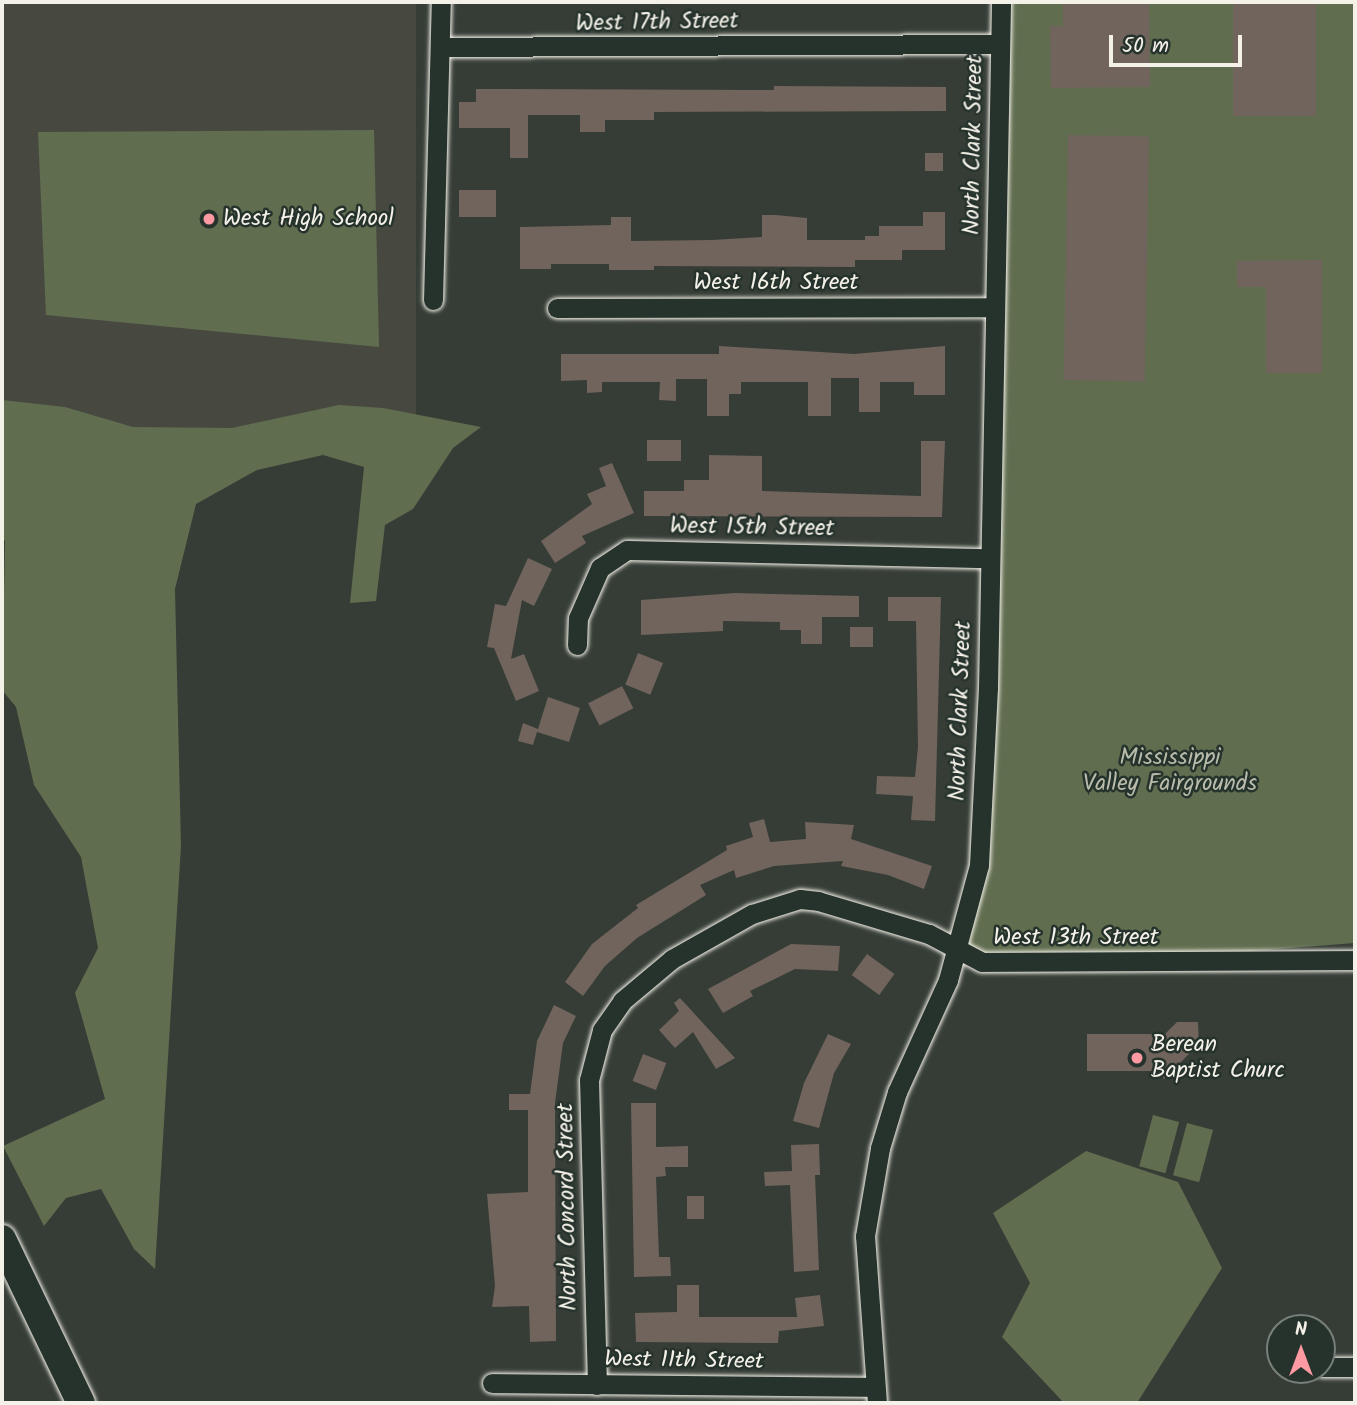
<!DOCTYPE html>
<style>
body{margin:0}
#map{position:relative;width:1357px;height:1405px;overflow:hidden;background:#353d36;font-family:Kalam,sans-serif}
div>[style]{position:absolute}
.built>*{inset:0;background:#474941;transform-origin:0 0}
.green>*{inset:0;background:#606d4f;transform-origin:0 0}
.building>*{inset:0;background:#70645c;transform-origin:0 0}
.roads{filter:drop-shadow(0 0 2px #f4f1e8) drop-shadow(0 0 2px #f4f1e8)}
.street>*{height:19px;margin:-9.5px;padding:0 9.5px;transform-origin:9.5px;border-radius:9.5px;background:#26332d}
.secondary>*{height:28px;margin:-14px;padding:0 14px;transform-origin:14px;border-radius:14px;background:#26332d}
.dots>*{width:19px;height:19px;translate:-50% -50%;box-sizing:border-box;border:4px solid #26332d;border-radius:50%}
span{translate:-50% -50%;white-space:nowrap;text-align:center;line-height:1.15;-webkit-text-stroke:5px #26332d;paint-order:stroke}
.street-label{font-size:23px;color:#f4f1e8}
.poi-label{font-size:23px;color:#f4f1e8}
.left{translate:0 -50%;text-align:left}
.park-label{font-size:23px;color:#b9bcab}
.frame{position:absolute;inset:0;border:4px solid #f4f1e8;pointer-events:none}
.north{position:absolute;left:1266px;top:1314px;width:70px;height:70px;box-sizing:border-box;background:#26332d;border:2px solid #787f78;border-radius:50%;rotate:0deg;font-size:19px;font-weight:700;line-height:28px;text-align:center;color:#f4f1e8}
.north::after{content:'';display:block;margin:auto;width:24px;height:32px;background:#ff9aa2;clip-path:polygon(50% 0,100% 100%,50% 72%,0 100%)}
.scale{position:absolute;left:1109px;top:35px;width:133px;height:32px;box-sizing:border-box;border:4px solid #f4f1e8;border-top:0;padding-left:9px;font-size:21px;line-height:24px;white-space:nowrap;color:#f4f1e8;-webkit-text-stroke:5px #26332d;paint-order:stroke}
</style>
<div id="map">
<div class="built">
<div style="left:2px;top:2px;width:414px;height:438px"></div>
</div>
<div class="green">
<div style="clip-path:polygon(1001px 2px,1355px 2px,1355px 943px,1070px 965px,958px 949px,979px 865px)"></div>
<div style="clip-path:polygon(374px 130px,379px 347px,46px 315px,38px 132px)"></div>
<div style="clip-path:polygon(2px 400px,65px 407px,133px 427px,232px 428px,339px 405px,383px 408px,481px 427px,453px 448px,413px 509px,385px 525px,376px 601px,350px 603px,364px 467px,323px 455px,257px 470px,196px 504px,175px 589px,181px 846px,155px 1269px,134px 1249px,101px 1189px,66px 1198px,44px 1226px,3px 1146px,105px 1099px,75px 993px,98px 948px,81px 857px,34px 785px,16px 707px,2px 690px,5px 541px,2px 539px)"></div>
<div style="left:1153px;top:1115px;width:27px;height:53px;rotate:15deg"></div>
<div style="left:1187px;top:1123px;width:27px;height:54px;rotate:15deg"></div>
<div style="clip-path:polygon(1086px 1151px,1178px 1182px,1222px 1268px,1137px 1403px,1064px 1403px,1002px 1337px,1030px 1283px,993px 1213px)"></div>
</div>
<div class="building">
<div style="clip-path:polygon(1063px 2px,1149px 2px,1150px 87px,1051px 88px,1050px 26px,1063px 26px)"></div>
<div style="left:1233px;top:2px;width:83px;height:114px"></div>
<div style="clip-path:polygon(774px 86px,946px 87px,946px 111px,654px 112px,654px 120px,605px 120px,605px 132px,580px 132px,580px 115px,528px 115px,528px 158px,510px 158px,510px 128px,459px 128px,459px 102px,476px 102px,476px 89px,774px 90px)"></div>
<div style="left:1068px;top:135px;width:81px;height:245px;rotate:1deg"></div>
<div style="left:925px;top:153px;width:18px;height:18px"></div>
<div style="left:459px;top:190px;width:37px;height:27px"></div>
<div style="clip-path:polygon(923px 212px,945px 212px,945px 250px,902px 250px,902px 260px,855px 260px,855px 267px,654px 266px,654px 270px,609px 270px,609px 264px,551px 264px,551px 269px,520px 269px,520px 227px,611px 225px,611px 217px,631px 217px,631px 241px,712px 240px,762px 237px,762px 215px,776px 215px,807px 218px,807px 240px,865px 240px,865px 236px,879px 236px,879px 226px,923px 226px)"></div>
<div style="clip-path:polygon(1322px 260px,1322px 373px,1266px 373px,1266px 287px,1237px 287px,1237px 261px)"></div>
<div style="clip-path:polygon(719px 346px,854px 354px,945px 346px,945px 395px,914px 395px,914px 382px,880px 382px,880px 412px,859px 412px,859px 378px,831px 378px,831px 416px,808px 416px,808px 382px,741px 382px,741px 394px,729px 394px,729px 416px,707px 416px,707px 379px,676px 379px,676px 401px,659px 400px,660px 382px,602px 382px,602px 392px,587px 393px,587px 380px,561px 381px,561px 354px,719px 354px)"></div>
<div style="left:647px;top:440px;width:34px;height:21px"></div>
<div style="clip-path:polygon(921px 441px,945px 441px,942px 517px,644px 516px,644px 491px,684px 491px,684px 480px,709px 480px,709px 455px,762px 456px,762px 491px,921px 496px)"></div>
<div style="clip-path:polygon(612px 463px,634px 513px,582px 536px,586px 543px,555px 563px,541px 541px,592px 504px,587px 494px,606px 486px,599px 468px)"></div>
<div style="clip-path:polygon(528px 558px,552px 569px,534px 606px,522px 600px,511px 659px,524px 654px,539px 691px,516px 701px,494px 648px,487px 647px,495px 604px,506px 606px)"></div>
<div style="clip-path:polygon(735px 593px,859px 596px,859px 617px,822px 617px,822px 644px,801px 644px,801px 630px,780px 630px,780px 622px,723px 621px,723px 631px,641px 635px,641px 600px)"></div>
<div style="clip-path:polygon(888px 597px,941px 597px,935px 821px,911px 820px,913px 796px,876px 794px,877px 776px,915px 777px,918px 747px,916px 621px,888px 621px)"></div>
<div style="left:850px;top:627px;width:23px;height:20px"></div>
<div style="left:638px;top:653px;width:27px;height:34px;rotate:22deg"></div>
<div style="left:622px;top:686px;width:25px;height:38px;rotate:63deg"></div>
<div style="clip-path:polygon(548px 697px,580px 708px,569px 742px,537px 732px,533px 745px,518px 741px,523px 723px,538px 729px)"></div>
<div style="clip-path:polygon(764px 819px,770px 842px,806px 839px,805px 822px,854px 825px,851px 839px,932px 866px,924px 889px,888px 875px,841px 866px,843px 861px,774px 866px,736px 878px,734px 870px,700px 885px,706px 895px,637px 938px,605px 966px,583px 996px,565px 982px,592px 944px,638px 908px,636px 905px,727px 850px,726px 846px,753px 837px,749px 823px)"></div>
<div style="clip-path:polygon(791px 944px,840px 946px,838px 971px,795px 969px,750px 991px,753px 996px,723px 1013px,708px 989px)"></div>
<div style="left:867px;top:954px;width:34px;height:26px;rotate:36deg"></div>
<div style="clip-path:polygon(680px 998px,735px 1058px,716px 1069px,693px 1032px,675px 1048px,659px 1030px,679px 1011px,674px 1003px)"></div>
<div style="clip-path:polygon(554px 1005px,576px 1016px,563px 1043px,555px 1103px,556px 1341px,530px 1342px,529px 1306px,492px 1307px,495px 1286px,487px 1194px,528px 1192px,528px 1110px,509px 1110px,509px 1094px,530px 1094px,537px 1041px)"></div>
<div style="clip-path:polygon(1177px 1022px,1198px 1022px,1199px 1044px,1164px 1079px,1156px 1071px,1087px 1071px,1087px 1034px,1154px 1034px,1160px 1039px)"></div>
<div style="clip-path:polygon(828px 1034px,851px 1044px,834px 1073px,819px 1128px,793px 1121px,804px 1083px)"></div>
<div style="left:643px;top:1054px;width:25px;height:29px;rotate:21deg"></div>
<div style="clip-path:polygon(631px 1103px,656px 1103px,656px 1147px,688px 1146px,688px 1167px,665px 1167px,666px 1176px,656px 1177px,659px 1257px,670px 1257px,671px 1276px,634px 1277px)"></div>
<div style="clip-path:polygon(819px 1144px,820px 1175px,815px 1175px,819px 1270px,794px 1272px,790px 1185px,765px 1186px,764px 1172px,792px 1171px,791px 1145px)"></div>
<div style="left:687px;top:1196px;width:17px;height:23px"></div>
<div style="clip-path:polygon(677px 1285px,699px 1285px,699px 1317px,797px 1317px,795px 1298px,820px 1295px,824px 1326px,779px 1331px,778px 1343px,636px 1342px,635px 1313px,677px 1312px)"></div>
</div>
<div class="roads">
<div class="street">
<div style="left:441px;top:47px;width:559px;rotate:-0.31deg"></div>
<div style="left:433px;top:300px;width:298px;rotate:-88.5deg"></div>
<div style="left:557px;top:308px;width:438px;rotate:-0.1deg"></div>
<div style="left:577px;top:645px;width:27px;rotate:-88deg"></div>
<div style="left:578px;top:618px;width:55px;rotate:-66.3deg"></div>
<div style="left:600px;top:568px;width:32px;rotate:-34deg"></div>
<div style="left:627px;top:550px;width:362px;rotate:1.3deg"></div>
<div style="left:1322px;top:1367px;width:33px"></div>
<div style="left:492px;top:1383px;width:383px;rotate:0.6deg"></div>
<div style="left:597px;top:1385px;width:305px;rotate:-91.5deg"></div>
<div style="left:589px;top:1080px;width:52px;rotate:-75.4deg"></div>
<div style="left:602px;top:1030px;width:35px;rotate:-55deg"></div>
<div style="left:622px;top:1001px;width:65px;rotate:-40deg"></div>
<div style="left:672px;top:959px;width:92px;rotate:-29.4deg"></div>
<div style="left:752px;top:914px;width:50px;rotate:-17.4deg"></div>
<div style="left:800px;top:899px;width:18px;rotate:6deg"></div>
<div style="left:818px;top:901px;width:116px;rotate:16.6deg"></div>
<div style="left:929px;top:934px;width:60px;rotate:27.8deg"></div>
<div style="left:982px;top:962px;width:373px;rotate:-0.3deg"></div>
<div style="left:877px;top:1403px;width:167px;rotate:-94.1deg"></div>
<div style="left:865px;top:1236px;width:89px;rotate:-80.3deg"></div>
<div style="left:880px;top:1148px;width:59px;rotate:-73.1deg"></div>
<div style="left:897px;top:1092px;width:123px;rotate:-65.5deg"></div>
<div style="left:948px;top:980px;width:119px;rotate:-74.9deg"></div>
<div style="left:979px;top:865px;width:177px;rotate:-87.1deg"></div>
<div style="left:988px;top:688px;width:686px;rotate:-88.91deg"></div>
</div>
<div class="secondary">
<div style="left:2px;top:1239px;width:182px;rotate:64.3deg"></div>
</div>
</div>
<div class="dots">
<div style="left:209px;top:219px;background:#ff9aa2"></div>
<div style="left:1137px;top:1058px;background:#ff9aa2"></div>
</div>
<div class="street-label">
<span style="left:657px;top:23px;rotate:-1deg">West 17th Street</span>
<span style="left:974px;top:145px;rotate:-89deg">North Clark Street</span>
<span style="left:776px;top:283px">West 16th Street</span>
<span style="left:752px;top:528px;rotate:1deg">West 15th Street</span>
<span style="left:961px;top:711px;rotate:-88deg">North Clark Street</span>
<span style="left:1076px;top:938px">West 13th Street</span>
<span style="left:568px;top:1207px;rotate:-91deg">North Concord Street</span>
<span style="left:684px;top:1361px;rotate:1deg">West 11th Street</span>
</div>
<div class="poi-label">
<span class="left" style="left:223px;top:219px">West High School</span>
<span class="left" style="left:1151px;top:1058px">Berean<br>Baptist Churc</span>
</div>
<div class="park-label">
<span style="left:1170px;top:771px">Mississippi<br>Valley Fairgrounds</span>
</div>
<div class="frame"></div>
<div class="north">N</div>
<div class="scale">50 m</div>
</div>
